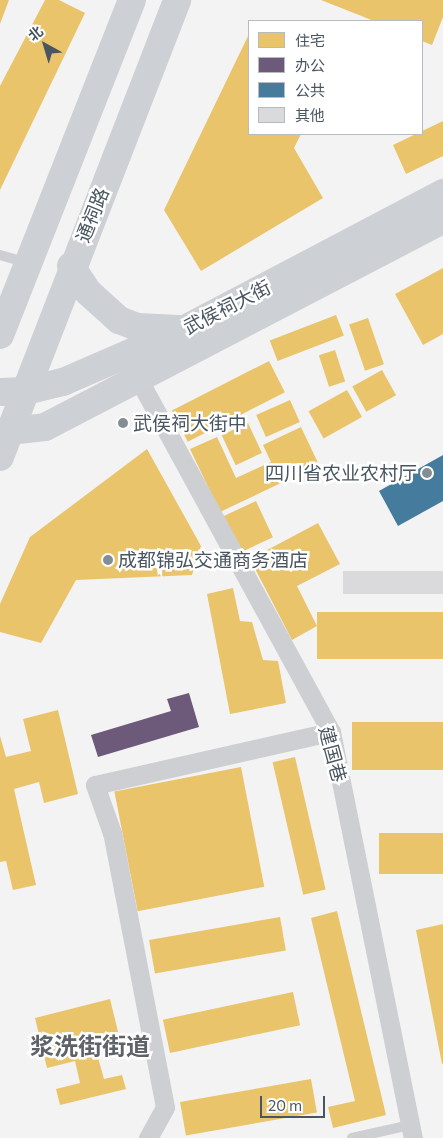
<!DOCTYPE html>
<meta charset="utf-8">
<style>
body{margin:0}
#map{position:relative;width:443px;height:1138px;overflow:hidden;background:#f4f3f3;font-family:Commissioner,"Noto Sans SC",sans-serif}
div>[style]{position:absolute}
.homes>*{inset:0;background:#e9c46a;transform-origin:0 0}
.offices>*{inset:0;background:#6d597a}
.public>*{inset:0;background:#457b9d}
.building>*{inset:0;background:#dadadc;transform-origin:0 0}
.lane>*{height:10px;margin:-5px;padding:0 5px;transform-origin:5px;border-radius:5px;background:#cdcfd2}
.street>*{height:19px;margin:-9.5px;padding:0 9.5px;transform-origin:9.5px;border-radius:9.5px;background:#cdcfd2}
.secondary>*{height:28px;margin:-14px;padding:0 14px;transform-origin:14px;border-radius:14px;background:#cdd0d4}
.dots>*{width:14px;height:14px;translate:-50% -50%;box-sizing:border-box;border:2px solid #fff;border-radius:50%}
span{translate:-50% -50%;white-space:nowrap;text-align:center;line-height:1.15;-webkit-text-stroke:5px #fff;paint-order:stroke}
.street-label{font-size:19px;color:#495661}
.poi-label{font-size:19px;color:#495661}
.left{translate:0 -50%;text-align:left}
.right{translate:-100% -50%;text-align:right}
.district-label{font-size:24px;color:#5e6368;font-weight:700}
.legend{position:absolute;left:248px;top:20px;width:175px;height:115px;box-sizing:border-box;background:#fff;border:1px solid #b6bbc0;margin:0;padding:6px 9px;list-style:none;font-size:15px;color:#495661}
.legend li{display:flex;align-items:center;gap:10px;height:25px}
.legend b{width:25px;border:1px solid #b6bbc0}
.north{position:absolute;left:20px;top:20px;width:50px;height:50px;-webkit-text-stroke:4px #fff;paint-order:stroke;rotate:321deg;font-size:14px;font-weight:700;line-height:20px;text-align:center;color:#495661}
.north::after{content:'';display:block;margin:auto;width:18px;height:22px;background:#495661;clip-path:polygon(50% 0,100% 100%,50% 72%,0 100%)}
.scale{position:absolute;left:260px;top:1096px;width:65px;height:22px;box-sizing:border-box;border:2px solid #495661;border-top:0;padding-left:6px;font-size:15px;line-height:18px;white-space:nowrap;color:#495661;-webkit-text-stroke:4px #fff;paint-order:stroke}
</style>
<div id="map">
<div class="homes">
<div style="clip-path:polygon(0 0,9px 0,0 24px)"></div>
<div style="clip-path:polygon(45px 0,59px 0,85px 13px,0 190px,0 86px)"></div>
<div style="clip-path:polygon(321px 0,443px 0,443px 17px,432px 45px,422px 41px,422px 21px,374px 21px)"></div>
<div style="clip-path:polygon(249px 34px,249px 134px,301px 134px,294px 148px,323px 198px,201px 271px,164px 210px)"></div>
<div style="clip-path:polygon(443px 121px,443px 156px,406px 174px,393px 145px)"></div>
<div style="clip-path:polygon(443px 268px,443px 334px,423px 345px,395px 294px)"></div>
<div style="left:336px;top:315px;width:22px;height:71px;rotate:69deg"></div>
<div style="left:368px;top:318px;width:49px;height:20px;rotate:71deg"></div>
<div style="left:335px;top:350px;width:33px;height:17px;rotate:72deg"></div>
<div style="left:269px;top:361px;width:35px;height:109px;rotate:63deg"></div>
<div style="left:382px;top:370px;width:29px;height:34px;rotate:61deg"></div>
<div style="left:347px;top:390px;width:31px;height:44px;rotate:61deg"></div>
<div style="left:290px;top:400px;width:24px;height:37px;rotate:66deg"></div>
<div style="left:248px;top:423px;width:33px;height:29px;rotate:65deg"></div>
<div style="clip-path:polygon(301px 427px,319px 465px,220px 512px,190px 449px,217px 437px,236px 478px,271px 462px,263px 445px)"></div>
<div style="clip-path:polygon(147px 449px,201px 546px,192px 575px,76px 580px,41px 643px,0 632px,0 604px,30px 537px)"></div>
<div style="left:256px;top:501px;width:40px;height:36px;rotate:65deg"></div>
<div style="clip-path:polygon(318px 523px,340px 564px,297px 586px,317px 626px,292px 640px,250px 559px)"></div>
<div style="clip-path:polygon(233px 588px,240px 621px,252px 622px,263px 660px,278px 661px,286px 703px,230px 714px,207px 594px)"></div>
<div style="left:443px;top:612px;width:47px;height:126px;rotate:90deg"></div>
<div style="clip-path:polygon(58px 710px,78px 794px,44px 803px,39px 782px,14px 789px,36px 885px,13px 890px,6px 861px,0 862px,0 736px,6px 757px,31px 751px,23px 719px)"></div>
<div style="left:443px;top:722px;width:48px;height:91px;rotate:90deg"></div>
<div style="left:295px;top:757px;width:136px;height:23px;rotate:77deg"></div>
<div style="left:241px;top:767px;width:122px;height:129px;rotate:79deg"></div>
<div style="left:443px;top:833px;width:41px;height:64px;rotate:90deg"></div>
<div style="clip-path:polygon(337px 911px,386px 1115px,333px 1128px,328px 1107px,355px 1101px,311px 918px)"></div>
<div style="left:280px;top:917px;width:34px;height:133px;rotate:80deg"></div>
<div style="clip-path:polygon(443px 924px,443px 1064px,442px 1064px,416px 930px)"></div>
<div style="left:293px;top:992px;width:34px;height:133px;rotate:78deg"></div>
<div style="clip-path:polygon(110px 999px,122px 1048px,97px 1054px,104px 1079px,122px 1075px,126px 1089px,60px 1105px,56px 1089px,80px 1083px,75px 1061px,47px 1068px,35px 1018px)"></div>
<div style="left:311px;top:1079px;width:34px;height:133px;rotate:80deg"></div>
</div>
<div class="offices">
<div style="clip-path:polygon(189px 693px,199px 727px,98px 757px,91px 735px,171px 711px,167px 699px)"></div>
</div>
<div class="public">
<div style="clip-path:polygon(443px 455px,443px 501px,398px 526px,379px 491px)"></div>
</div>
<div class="building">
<div style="left:443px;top:571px;width:23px;height:100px;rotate:90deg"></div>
</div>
<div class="lane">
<div style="left:0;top:255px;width:29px;rotate:16deg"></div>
<div style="left:352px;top:1138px;width:59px;rotate:-12.6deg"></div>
</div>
<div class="street">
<div style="left:139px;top:380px;width:401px;rotate:61.4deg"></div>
<div style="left:331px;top:732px;width:414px;rotate:78.6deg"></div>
<div style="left:148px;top:1138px;width:35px;rotate:-61deg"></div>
<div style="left:165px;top:1107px;width:279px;rotate:-100.9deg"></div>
<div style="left:112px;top:833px;width:51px;rotate:-109.5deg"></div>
<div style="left:95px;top:785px;width:242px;rotate:-12.7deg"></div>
</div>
<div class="secondary">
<div style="left:71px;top:266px;width:31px;rotate:57deg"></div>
<div style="left:88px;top:292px;width:42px;rotate:42.1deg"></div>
<div style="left:119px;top:320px;width:19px;rotate:21deg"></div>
<div style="left:137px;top:327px;width:41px;rotate:2.8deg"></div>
<div style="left:0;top:335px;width:360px;rotate:-68.5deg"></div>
<div style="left:0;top:392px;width:26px;rotate:-2deg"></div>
<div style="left:26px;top:391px;width:38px;rotate:-14deg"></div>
<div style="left:63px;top:382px;width:133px;rotate:-23.5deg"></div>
<div style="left:185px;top:329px;width:292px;rotate:-27.8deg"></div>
<div style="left:0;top:432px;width:45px;rotate:-6.3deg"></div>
<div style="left:45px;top:427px;width:449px;rotate:-27.5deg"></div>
<div style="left:0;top:457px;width:490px;rotate:-68.8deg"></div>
</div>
<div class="dots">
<div style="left:123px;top:423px;background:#858d94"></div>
<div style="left:427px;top:473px;background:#858d94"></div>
<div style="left:108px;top:560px;background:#858d94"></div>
</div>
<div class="street-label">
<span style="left:92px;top:215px;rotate:-68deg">通祠路</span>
<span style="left:227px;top:307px;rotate:-27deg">武侯祠大街</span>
<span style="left:333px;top:754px;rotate:75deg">建国巷</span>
</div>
<div class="poi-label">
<span class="left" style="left:133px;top:423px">武侯祠大街中</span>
<span class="right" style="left:417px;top:473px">四川省农业农村厅</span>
<span class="left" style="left:118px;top:560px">成都锦弘交通商务酒店</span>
</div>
<div class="district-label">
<span style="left:90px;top:1046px">浆洗街街道</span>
</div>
<ul class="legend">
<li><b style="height:14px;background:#e9c46a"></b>住宅</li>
<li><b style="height:14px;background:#6d597a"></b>办公</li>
<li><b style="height:14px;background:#457b9d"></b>公共</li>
<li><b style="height:14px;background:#dadadc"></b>其他</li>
</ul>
<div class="north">北</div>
<div class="scale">20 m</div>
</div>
